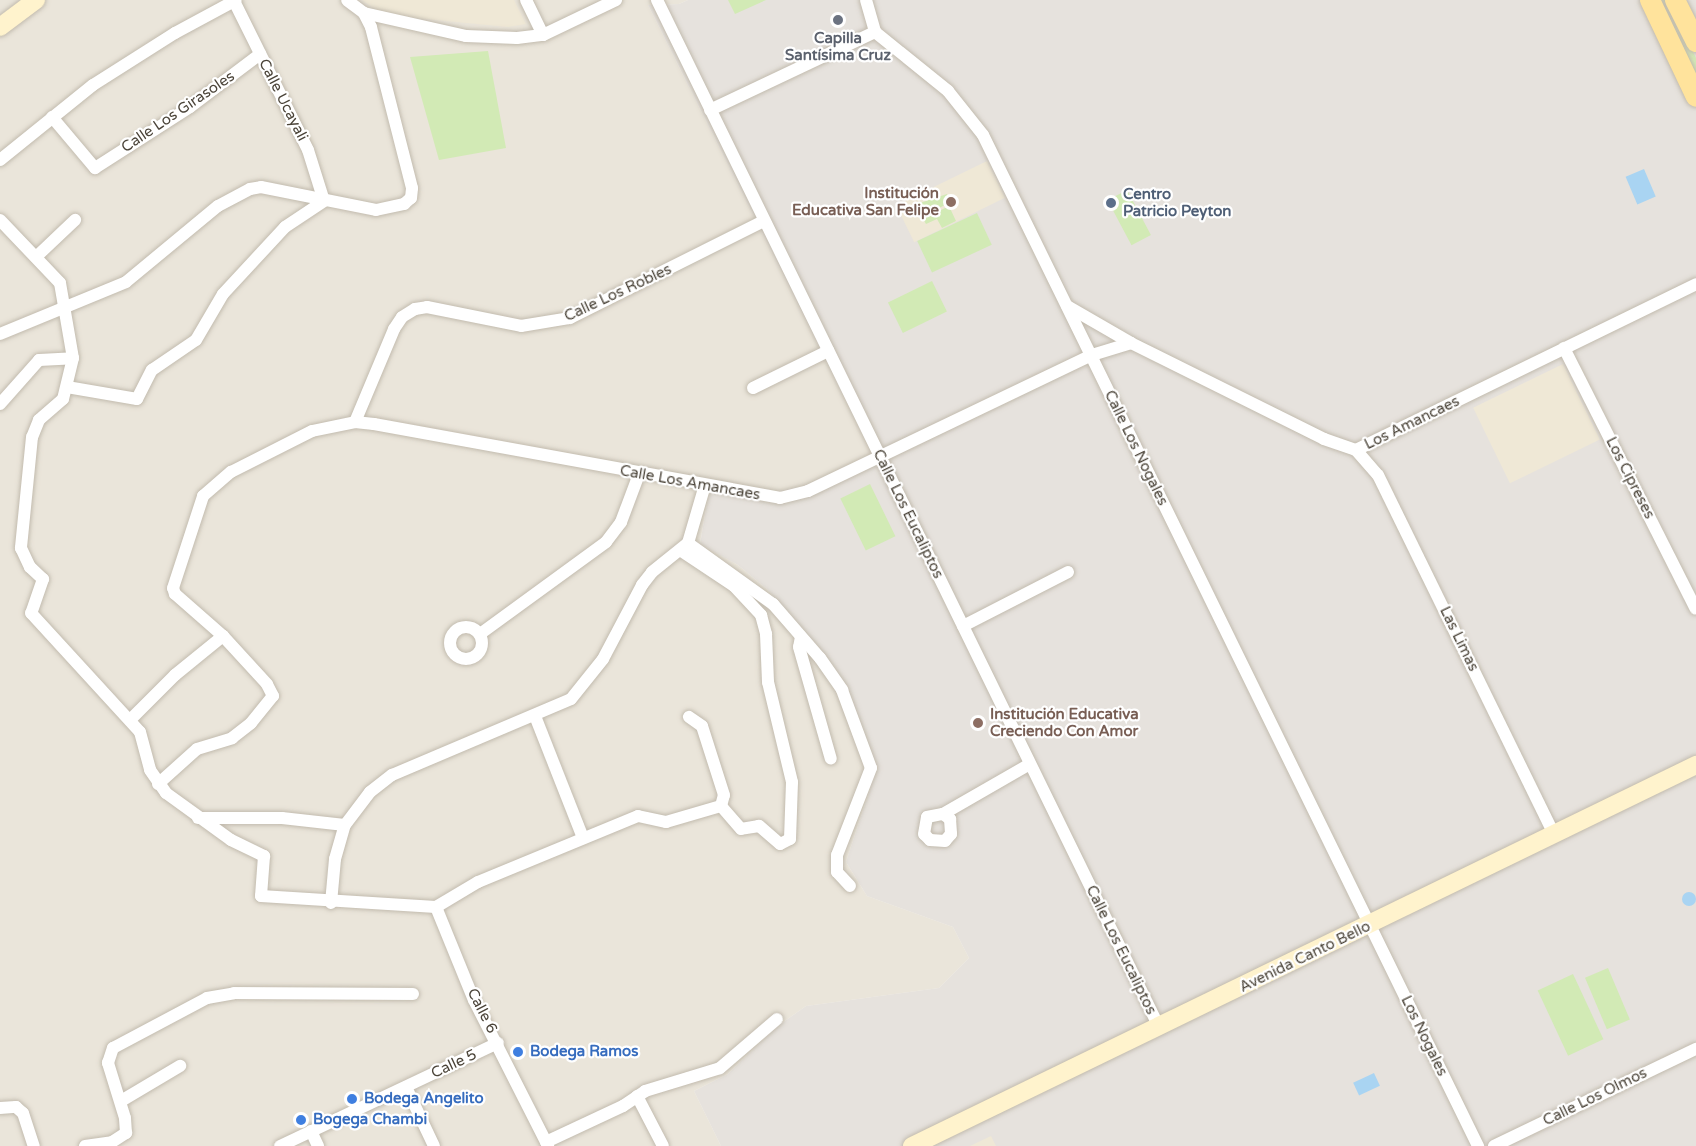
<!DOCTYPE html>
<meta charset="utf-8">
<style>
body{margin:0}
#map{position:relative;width:1696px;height:1146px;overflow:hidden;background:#f6f3ec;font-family:"Varela Round",sans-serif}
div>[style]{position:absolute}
.residential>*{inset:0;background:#eae5da}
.industrial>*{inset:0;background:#e6e2dd}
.education>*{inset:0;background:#efe8d6;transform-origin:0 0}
.green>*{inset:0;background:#d2eab5;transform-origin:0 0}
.water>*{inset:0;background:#a9d4f2;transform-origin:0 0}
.round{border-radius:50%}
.roads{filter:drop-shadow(0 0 2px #c2bbae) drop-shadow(0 0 2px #c2bbae)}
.street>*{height:12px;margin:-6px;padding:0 6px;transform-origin:6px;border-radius:6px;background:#fff}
.street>.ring{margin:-6px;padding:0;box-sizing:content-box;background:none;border:12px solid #fff;border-radius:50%}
.secondary>*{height:18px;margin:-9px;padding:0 9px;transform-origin:9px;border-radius:9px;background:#fff3cd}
.primary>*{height:20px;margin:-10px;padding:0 10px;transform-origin:10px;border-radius:10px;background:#ffe39c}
.dots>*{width:16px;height:16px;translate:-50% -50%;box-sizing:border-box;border:3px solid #fff;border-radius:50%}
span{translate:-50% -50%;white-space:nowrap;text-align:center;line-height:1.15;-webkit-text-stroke:4.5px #fff;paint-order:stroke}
.worship-label{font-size:15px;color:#5b616d;font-weight:700}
.street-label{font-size:15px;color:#4b4439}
.education-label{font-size:15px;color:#785e54;font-weight:700}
.right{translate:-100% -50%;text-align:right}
.left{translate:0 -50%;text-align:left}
.service-label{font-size:15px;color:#4e5e75;font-weight:700}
.shop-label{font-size:15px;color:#366cbe;font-weight:700}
</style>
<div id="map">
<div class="residential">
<div style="clip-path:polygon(0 0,688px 0,679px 4px,648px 5px,873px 455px,808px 485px,777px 491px,711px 481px,700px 543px,738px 565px,767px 589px,817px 648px,874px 777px,846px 862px,867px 896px,953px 927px,969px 958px,939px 988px,806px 1006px,775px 1028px,728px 1074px,694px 1091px,721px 1146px,0 1146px)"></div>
</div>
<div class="industrial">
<div style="clip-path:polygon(688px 0,1696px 0,1696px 1146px,721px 1146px,694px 1091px,728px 1074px,775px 1028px,806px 1006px,939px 988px,969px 958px,953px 927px,867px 896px,846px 862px,874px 777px,817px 648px,767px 589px,738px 565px,700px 544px,711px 480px,777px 491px,808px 485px,873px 455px,648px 5px,679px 4px)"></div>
</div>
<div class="education">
<div style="clip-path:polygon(362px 0,514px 0,526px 24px,508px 27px,384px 15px)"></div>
<div style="left:987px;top:161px;width:41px;height:101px;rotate:64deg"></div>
<div style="left:1563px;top:364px;width:84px;height:100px;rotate:64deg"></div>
<div style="clip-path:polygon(991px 1136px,996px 1146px,970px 1146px)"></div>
</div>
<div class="green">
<div style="clip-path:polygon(728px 0,766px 0,735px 14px)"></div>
<div style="clip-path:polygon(1655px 0,1668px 0,1696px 58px,1696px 86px)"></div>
<div style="clip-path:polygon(488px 51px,506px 148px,439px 160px,410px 57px)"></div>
<div style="left:1127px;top:190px;width:51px;height:22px;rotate:62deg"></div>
<div style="clip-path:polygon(947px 194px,951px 202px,923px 216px,917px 204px)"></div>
<div style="clip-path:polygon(949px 206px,956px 221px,942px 228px,937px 219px,926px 224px,923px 219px)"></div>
<div style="left:977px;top:213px;width:35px;height:66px;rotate:65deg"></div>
<div style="left:932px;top:281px;width:34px;height:49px;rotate:64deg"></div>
<div style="left:870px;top:484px;width:58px;height:33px;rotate:64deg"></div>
<div style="left:1608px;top:968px;width:56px;height:25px;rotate:67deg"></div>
<div style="left:1573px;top:974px;width:72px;height:39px;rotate:65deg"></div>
</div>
<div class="water">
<div style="left:1644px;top:169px;width:30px;height:20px;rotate:67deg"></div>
<div class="round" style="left:1682px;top:892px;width:14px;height:14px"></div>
<div style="left:1374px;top:1073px;width:14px;height:23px;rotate:65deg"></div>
</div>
<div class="roads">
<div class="street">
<div style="left:526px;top:0;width:39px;rotate:64deg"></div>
<div style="left:657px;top:0;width:1143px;rotate:63.95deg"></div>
<div style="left:866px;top:0;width:33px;rotate:74deg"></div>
<div style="left:875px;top:32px;width:94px;rotate:38.9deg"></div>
<div style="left:948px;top:91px;width:56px;rotate:51.5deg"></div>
<div style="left:983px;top:135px;width:1126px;rotate:63.91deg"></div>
<div style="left:234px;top:1px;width:166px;rotate:63.6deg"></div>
<div style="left:308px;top:150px;width:53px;rotate:72.6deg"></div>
<div style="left:364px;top:13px;width:105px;rotate:12.7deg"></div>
<div style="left:466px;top:36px;width:51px;rotate:2.2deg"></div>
<div style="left:517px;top:38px;width:26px;rotate:-7deg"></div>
<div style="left:543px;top:35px;width:81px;rotate:-25.6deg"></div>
<div style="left:710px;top:110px;width:183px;rotate:-25.3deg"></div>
<div style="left:52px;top:117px;width:67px;rotate:49.9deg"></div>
<div style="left:95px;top:168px;width:113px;rotate:-32.7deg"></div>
<div style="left:190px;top:107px;width:88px;rotate:-37.1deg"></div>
<div style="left:0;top:160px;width:119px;rotate:-38.9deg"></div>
<div style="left:93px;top:85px;width:97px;rotate:-32.4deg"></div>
<div style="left:175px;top:33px;width:69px;rotate:-28.4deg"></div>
<div style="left:0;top:220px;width:87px;rotate:46.4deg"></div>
<div style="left:60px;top:283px;width:76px;rotate:80.2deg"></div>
<div style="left:73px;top:358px;width:42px;rotate:103.7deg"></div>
<div style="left:63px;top:399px;width:32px;rotate:139deg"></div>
<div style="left:39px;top:420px;width:18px;rotate:112deg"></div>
<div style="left:32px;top:437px;width:112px;rotate:95.7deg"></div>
<div style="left:21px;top:548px;width:21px;rotate:65deg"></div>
<div style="left:30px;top:567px;width:18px;rotate:43deg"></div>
<div style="left:43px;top:579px;width:36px;rotate:109deg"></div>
<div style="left:31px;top:613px;width:161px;rotate:47.5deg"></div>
<div style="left:140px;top:732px;width:39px;rotate:75deg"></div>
<div style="left:150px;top:770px;width:28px;rotate:55deg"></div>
<div style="left:166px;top:793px;width:80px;rotate:35.9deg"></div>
<div style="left:231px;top:840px;width:37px;rotate:26deg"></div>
<div style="left:264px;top:856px;width:40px;rotate:94.3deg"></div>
<div style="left:261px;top:896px;width:175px;rotate:3.6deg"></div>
<div style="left:436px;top:907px;width:49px;rotate:-30.8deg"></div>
<div style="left:478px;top:882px;width:173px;rotate:-22.4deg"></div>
<div style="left:638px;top:816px;width:29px;rotate:12deg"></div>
<div style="left:666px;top:822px;width:57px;rotate:-16.2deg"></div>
<div style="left:721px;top:806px;width:11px;rotate:-75deg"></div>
<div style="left:724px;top:795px;width:72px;rotate:-107.7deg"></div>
<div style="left:702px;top:726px;width:16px;rotate:-145deg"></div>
<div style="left:36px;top:257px;width:54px;rotate:-43.5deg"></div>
<div style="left:1067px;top:306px;width:74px;rotate:30deg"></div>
<div style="left:1131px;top:343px;width:216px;rotate:26.4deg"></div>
<div style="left:1324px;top:439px;width:34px;rotate:19deg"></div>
<div style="left:1356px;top:450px;width:378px;rotate:-26deg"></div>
<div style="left:0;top:334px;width:136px;rotate:-22.4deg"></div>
<div style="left:126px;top:282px;width:119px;rotate:-39.6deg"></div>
<div style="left:218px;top:206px;width:36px;rotate:-28deg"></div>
<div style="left:250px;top:189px;width:11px;rotate:-10deg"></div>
<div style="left:261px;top:187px;width:117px;rotate:11.3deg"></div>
<div style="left:376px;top:210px;width:29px;rotate:-12deg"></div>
<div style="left:404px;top:204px;width:9px;rotate:-41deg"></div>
<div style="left:411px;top:198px;width:10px;rotate:-84deg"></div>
<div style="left:412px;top:188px;width:166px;rotate:-104.3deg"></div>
<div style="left:371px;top:27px;width:16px;rotate:-117deg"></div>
<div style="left:364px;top:13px;width:21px;rotate:-143deg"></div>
<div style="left:1564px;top:348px;width:292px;rotate:63.2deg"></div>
<div style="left:67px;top:387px;width:71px;rotate:9.7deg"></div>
<div style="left:137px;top:399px;width:33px;rotate:-63deg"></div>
<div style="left:152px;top:370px;width:53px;rotate:-34.3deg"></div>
<div style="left:196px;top:340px;width:53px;rotate:-59.6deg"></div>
<div style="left:223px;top:294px;width:91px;rotate:-47.2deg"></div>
<div style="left:285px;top:227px;width:47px;rotate:-33.7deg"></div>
<div style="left:753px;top:388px;width:84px;rotate:-26.3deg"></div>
<div style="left:0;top:404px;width:59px;rotate:-48.4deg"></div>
<div style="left:39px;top:360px;width:34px;rotate:-3deg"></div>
<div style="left:355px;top:422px;width:101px;rotate:-67.2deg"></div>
<div style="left:394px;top:329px;width:14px;rotate:-56deg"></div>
<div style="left:402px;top:317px;width:15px;rotate:-32deg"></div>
<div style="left:415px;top:309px;width:12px;rotate:-9deg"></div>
<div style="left:427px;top:307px;width:96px;rotate:11.4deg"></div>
<div style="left:521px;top:326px;width:50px;rotate:-9.3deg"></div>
<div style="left:570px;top:318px;width:217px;rotate:-26.6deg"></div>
<div style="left:1356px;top:450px;width:33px;rotate:49deg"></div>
<div style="left:1378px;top:475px;width:400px;rotate:63.9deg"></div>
<div style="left:688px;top:543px;width:105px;rotate:35.7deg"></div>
<div style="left:773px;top:604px;width:72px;rotate:49deg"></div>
<div style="left:820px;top:658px;width:39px;rotate:55deg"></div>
<div style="left:842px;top:690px;width:83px;rotate:69.6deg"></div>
<div style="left:871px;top:768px;width:93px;rotate:111.3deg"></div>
<div style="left:837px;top:855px;width:17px;rotate:90deg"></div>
<div style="left:837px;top:872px;width:19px;rotate:47deg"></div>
<div style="left:680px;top:550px;width:65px;rotate:33.7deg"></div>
<div style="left:734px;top:586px;width:40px;rotate:47deg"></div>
<div style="left:761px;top:615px;width:20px;rotate:75deg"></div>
<div style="left:766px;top:634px;width:48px;rotate:87.6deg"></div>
<div style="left:768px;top:682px;width:103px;rotate:76.5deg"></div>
<div style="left:792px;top:782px;width:57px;rotate:92deg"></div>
<div style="left:790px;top:839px;width:11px;rotate:153deg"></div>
<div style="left:780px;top:844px;width:28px;rotate:-139deg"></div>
<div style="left:759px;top:826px;width:18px;rotate:171deg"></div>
<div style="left:741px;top:829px;width:30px;rotate:-131deg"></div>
<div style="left:963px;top:626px;width:118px;rotate:-27.2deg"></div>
<div class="ring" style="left:450px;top:627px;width:20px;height:20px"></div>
<div style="left:480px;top:634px;width:156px;rotate:-36.1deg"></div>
<div style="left:606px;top:542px;width:25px;rotate:-53deg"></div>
<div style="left:621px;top:522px;width:51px;rotate:-69.4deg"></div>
<div style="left:801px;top:637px;width:10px;rotate:101deg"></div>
<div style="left:799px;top:647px;width:116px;rotate:74.1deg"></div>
<div style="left:535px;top:716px;width:131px;rotate:68.5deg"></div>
<div style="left:130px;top:720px;width:64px;rotate:-45deg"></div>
<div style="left:175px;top:675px;width:62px;rotate:-39.1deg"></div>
<div style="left:158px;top:784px;width:52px;rotate:-41.9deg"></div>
<div style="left:197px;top:749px;width:37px;rotate:-17deg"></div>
<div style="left:232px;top:738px;width:24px;rotate:-38deg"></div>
<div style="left:251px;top:723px;width:35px;rotate:-51deg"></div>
<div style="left:273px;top:696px;width:13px;rotate:-117deg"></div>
<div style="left:267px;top:684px;width:65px;rotate:-132.5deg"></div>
<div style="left:223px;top:636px;width:64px;rotate:-138.8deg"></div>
<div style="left:175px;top:594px;width:6px;rotate:-108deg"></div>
<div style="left:173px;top:588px;width:97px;rotate:-71.9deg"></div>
<div style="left:203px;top:496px;width:37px;rotate:-41deg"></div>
<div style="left:231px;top:472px;width:91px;rotate:-26.8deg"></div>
<div style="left:312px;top:431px;width:44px;rotate:-11.8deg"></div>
<div style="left:355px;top:422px;width:19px;rotate:6deg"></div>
<div style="left:374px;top:424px;width:413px;rotate:10.3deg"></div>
<div style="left:780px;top:498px;width:29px;rotate:-14deg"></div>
<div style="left:808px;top:491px;width:315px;rotate:-25.6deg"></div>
<div style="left:1092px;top:355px;width:41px;rotate:-17.1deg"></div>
<div style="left:943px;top:814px;width:9px;rotate:36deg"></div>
<div style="left:950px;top:819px;width:15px;rotate:86deg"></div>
<div style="left:951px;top:834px;width:9px;rotate:131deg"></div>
<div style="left:945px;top:841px;width:15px;rotate:-176deg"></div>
<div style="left:930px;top:840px;width:8px;rotate:-135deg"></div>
<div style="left:924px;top:834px;width:17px;rotate:-80deg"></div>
<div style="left:927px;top:817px;width:16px;rotate:-11deg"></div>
<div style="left:943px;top:814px;width:100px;rotate:-29.9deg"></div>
<div style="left:198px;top:818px;width:84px"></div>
<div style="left:282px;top:818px;width:63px;rotate:6.3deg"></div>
<div style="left:331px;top:903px;width:44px;rotate:-84.8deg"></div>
<div style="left:335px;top:859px;width:35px;rotate:-74deg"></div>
<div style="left:345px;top:825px;width:41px;rotate:-52.9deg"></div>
<div style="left:370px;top:792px;width:28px;rotate:-38deg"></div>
<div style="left:392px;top:775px;width:194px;rotate:-23deg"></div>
<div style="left:571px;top:699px;width:51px;rotate:-51.3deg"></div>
<div style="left:603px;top:659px;width:84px;rotate:-62.2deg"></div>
<div style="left:642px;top:585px;width:16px;rotate:-52deg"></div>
<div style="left:652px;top:572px;width:46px;rotate:-38.9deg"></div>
<div style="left:688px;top:543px;width:60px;rotate:-73.7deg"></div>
<div style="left:436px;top:907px;width:100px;rotate:67.8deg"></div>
<div style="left:474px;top:1000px;width:164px;rotate:63.1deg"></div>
<div style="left:406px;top:1087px;width:65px;rotate:64.6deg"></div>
<div style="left:637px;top:1096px;width:56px;rotate:62.5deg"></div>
<div style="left:121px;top:1101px;width:69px;rotate:-30.7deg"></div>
<div style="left:0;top:1108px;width:16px;rotate:-4deg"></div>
<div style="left:16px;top:1107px;width:9px;rotate:41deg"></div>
<div style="left:23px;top:1113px;width:35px;rotate:72deg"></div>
<div style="left:311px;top:1131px;width:17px;rotate:65deg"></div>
<div style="left:546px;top:1142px;width:85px;rotate:-25.1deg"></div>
<div style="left:623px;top:1106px;width:27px;rotate:-34deg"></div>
<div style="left:645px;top:1091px;width:78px;rotate:-17deg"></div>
<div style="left:720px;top:1068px;width:75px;rotate:-40.7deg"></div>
<div style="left:85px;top:1146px;width:27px;rotate:-8deg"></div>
<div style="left:112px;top:1142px;width:17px;rotate:-33deg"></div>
<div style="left:126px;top:1133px;width:15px;rotate:-94deg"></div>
<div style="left:125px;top:1118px;width:58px;rotate:-107.2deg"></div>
<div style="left:108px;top:1063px;width:16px;rotate:-72deg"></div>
<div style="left:113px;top:1048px;width:106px;rotate:-28deg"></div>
<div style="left:207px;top:998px;width:27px;rotate:-10deg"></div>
<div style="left:234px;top:993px;width:179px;rotate:0.3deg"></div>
<div style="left:280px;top:1146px;width:241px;rotate:-25.3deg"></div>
<div style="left:1494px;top:1146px;width:224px;rotate:-25.7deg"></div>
</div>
<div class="secondary">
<div style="left:0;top:27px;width:45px;rotate:-36.9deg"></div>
<div style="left:912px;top:1146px;width:872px;rotate:-25.92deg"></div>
</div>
<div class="primary">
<div style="left:1650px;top:0;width:107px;rotate:64.6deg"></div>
<div style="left:1675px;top:0;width:47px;rotate:63.4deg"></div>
</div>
</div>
<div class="dots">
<div style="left:838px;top:20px;background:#6b7280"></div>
<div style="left:951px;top:202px;background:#8d6e63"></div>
<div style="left:1111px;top:203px;background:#5c6f8a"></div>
<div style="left:978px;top:723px;background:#8d6e63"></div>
<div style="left:518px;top:1052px;background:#3f7fe0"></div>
<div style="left:352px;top:1099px;background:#3f7fe0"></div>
<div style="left:301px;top:1120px;background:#3f7fe0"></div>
</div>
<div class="worship-label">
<span style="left:838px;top:47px">Capilla<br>Santísima Cruz</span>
</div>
<div class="street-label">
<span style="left:283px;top:100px;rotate:63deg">Calle Ucayali</span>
<span style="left:178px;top:112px;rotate:-34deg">Calle Los Girasoles</span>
<span style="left:618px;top:293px;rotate:-25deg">Calle Los Robles</span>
<span style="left:1412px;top:423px;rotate:-26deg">Los Amancaes</span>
<span style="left:1136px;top:448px;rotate:64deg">Calle Los Nogales</span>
<span style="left:1630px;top:478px;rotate:63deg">Los Cipreses</span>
<span style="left:690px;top:483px;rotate:10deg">Calle Los Amancaes</span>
<span style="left:908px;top:514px;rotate:64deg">Calle Los Eucaliptos</span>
<span style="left:1459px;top:639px;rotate:64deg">Las Limas</span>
<span style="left:1121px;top:950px;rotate:64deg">Calle Los Eucaliptos</span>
<span style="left:1305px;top:957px;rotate:-26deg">Avenida Canto Bello</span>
<span style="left:482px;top:1011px;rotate:63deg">Calle 6</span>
<span style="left:1424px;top:1036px;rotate:64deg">Los Nogales</span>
<span style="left:454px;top:1064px;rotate:-25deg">Calle 5</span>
<span style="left:1595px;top:1097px;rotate:-26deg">Calle Los Olmos</span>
</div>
<div class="education-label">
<span class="right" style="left:939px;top:202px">Institución<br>Educativa San Felipe</span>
<span class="left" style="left:990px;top:723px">Institución Educativa<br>Creciendo Con Amor</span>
</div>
<div class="service-label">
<span class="left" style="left:1123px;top:203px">Centro<br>Patricio Peyton</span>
</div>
<div class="shop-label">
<span class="left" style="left:530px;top:1052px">Bodega Ramos</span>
<span class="left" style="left:364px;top:1099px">Bodega Angelito</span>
<span class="left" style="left:313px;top:1120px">Bogega Chambi</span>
</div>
</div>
